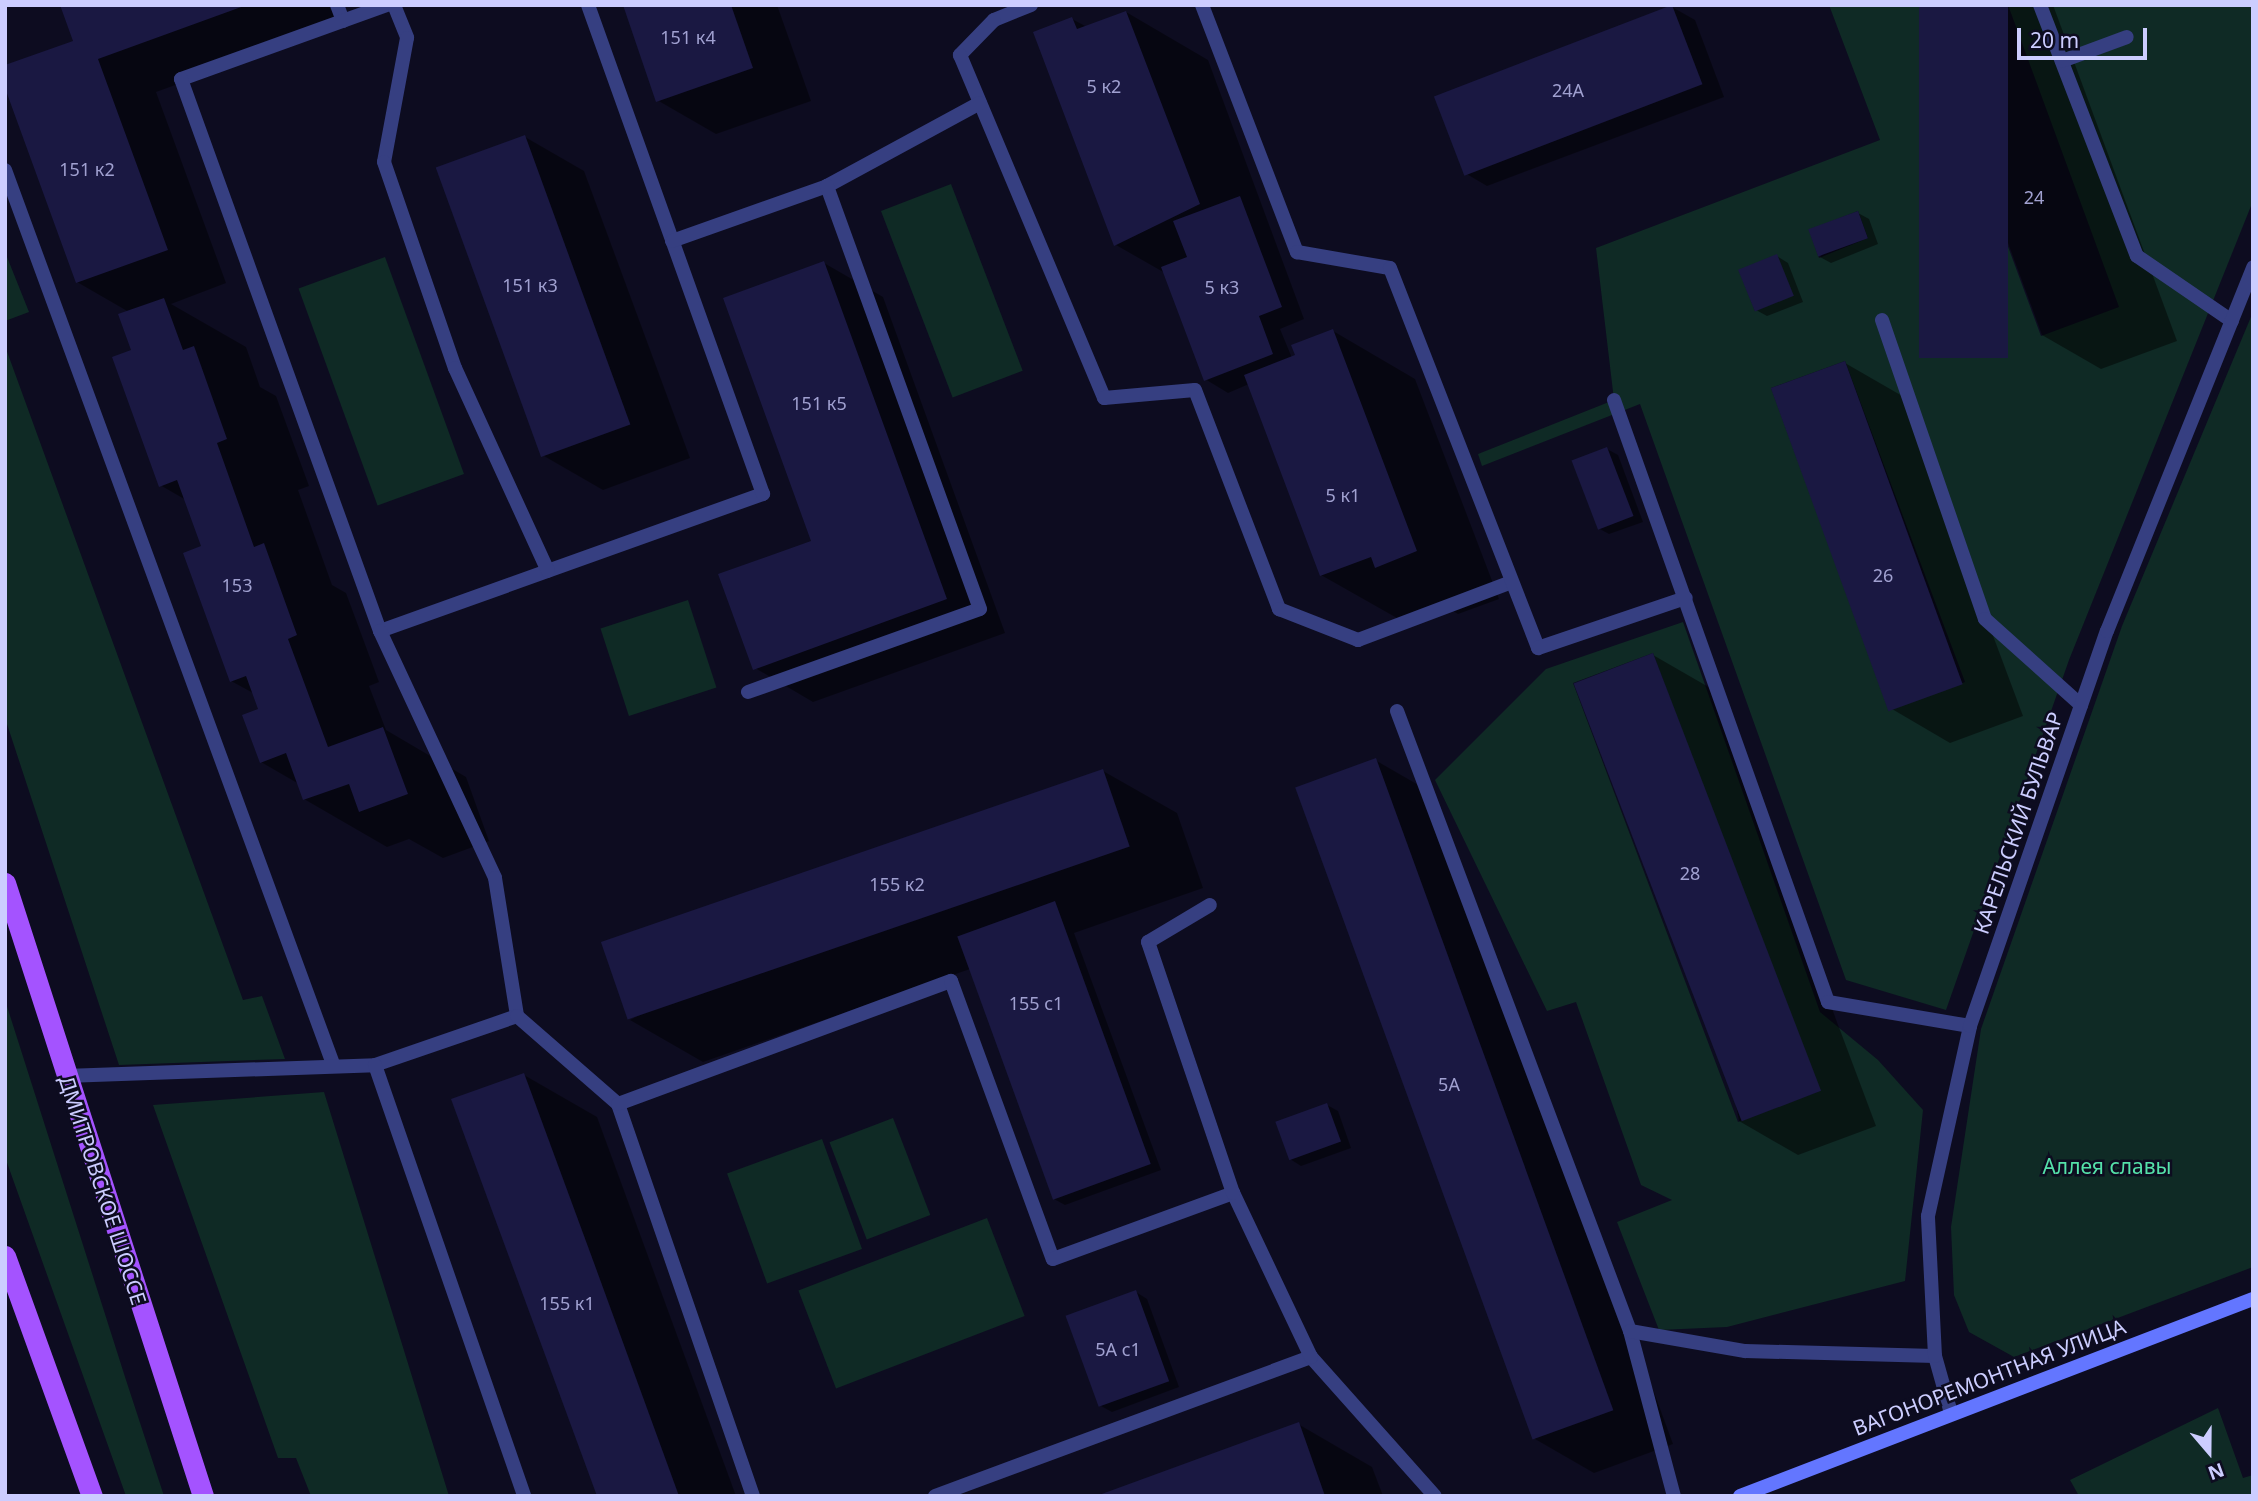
<!DOCTYPE html>
<meta charset="utf-8">
<style>
body{margin:0}
#map{position:relative;width:2258px;height:1501px;overflow:hidden;background:#0d0c20;font-family:"Noto Sans",sans-serif}
div>[style]{position:absolute}
.green>*{inset:0;background:#0f2a25;transform-origin:0 0}
.shadow>*{inset:0;background:#0007}
.building>*{inset:0;background:#1a1842;transform-origin:0 0}
.lane>*{height:14px;margin:-7px;padding:0 7px;transform-origin:7px;border-radius:7px;background:#363f81}
.street>*{height:14px;margin:-7px;padding:0 7px;transform-origin:7px;border-radius:7px;background:#363f81}
.secondary>*{height:14px;margin:-7px;padding:0 7px;transform-origin:7px;border-radius:7px;background:#6376ff}
.primary>*{height:21px;margin:-10.5px;padding:0 10.5px;transform-origin:10.5px;border-radius:10.5px;background:#a453ff}
span{translate:-50% -50%;white-space:nowrap;text-align:center;line-height:1.15;-webkit-text-stroke:5px #0d0c20;paint-order:stroke}
.number-label{font-size:18px;color:#a0a0d0}
.number-label span{-webkit-text-stroke-width:0}
.street-label{font-size:21px;color:#cccdff}
.park-label{font-size:21px;color:#55e1a9}
.frame{position:absolute;inset:0;border:7px solid #cccdff;pointer-events:none}
.north{position:absolute;left:2174px;top:1417px;width:70px;height:70px;-webkit-text-stroke:5px #0d0c20;paint-order:stroke;rotate:160deg;font-size:19px;font-weight:700;line-height:28px;text-align:center;color:#cccdff}
.north::after{content:'';display:block;margin:auto;width:24px;height:32px;background:#cccdff;clip-path:polygon(50% 0,100% 100%,50% 72%,0 100%)}
.scale{position:absolute;left:2017px;top:28px;width:130px;height:32px;box-sizing:border-box;border:4px solid #cccdff;border-top:0;padding-left:9px;font-size:21px;line-height:24px;white-space:nowrap;color:#cccdff;-webkit-text-stroke:5px #0d0c20;paint-order:stroke}
</style>
<div id="map">
<div class="green">
<div style="clip-path:polygon(evenodd,1829px 5px,1919px 5px,2041px 336px,2119px 307px,2008px 5px,2253px 5px,2253px 201px,2069px 660px,1946px 1010px,1846px 980px,1640px 404px,1482px 466px,1478px 454px,1614px 400px,1596px 248px,1880px 140px,1829px 5px,1858px 211px,1868px 238px,1819px 258px,1809px 230px,1858px 211px,1829px 5px,1739px 270px,1793px 295px,1755px 311px,1739px 270px,1829px 5px,1845px 361px,1965px 682px,1890px 710px,1771px 388px,1845px 361px)"></div>
<div style="left:951px;top:184px;width:200px;height:75px;rotate:69deg"></div>
<div style="clip-path:polygon(5px 252px,29px 312px,5px 321px)"></div>
<div style="left:385px;top:257px;width:231px;height:92px;rotate:70deg"></div>
<div style="clip-path:polygon(2253px 312px,2253px 1267px,2014px 1357px,1969px 1332px,1954px 1295px,1951px 1227px,1981px 1029px,2122px 626px)"></div>
<div style="clip-path:polygon(5px 346px,243px 1000px,262px 996px,285px 1059px,119px 1065px,5px 718px)"></div>
<div style="left:688px;top:600px;width:92px;height:92px;rotate:72deg"></div>
<div style="clip-path:polygon(evenodd,1683px 622px,1820px 1012px,1878px 1060px,1923px 1110px,1905px 1281px,1727px 1327px,1659px 1330px,1617px 1222px,1672px 1200px,1641px 1185px,1576px 1002px,1547px 1011px,1435px 780px,1546px 669px,1683px 622px,1653px 653px,1817px 1092px,1738px 1122px,1573px 683px,1653px 653px)"></div>
<div style="clip-path:polygon(5px 1000px,126px 1380px,164px 1496px,126px 1496px,5px 1157px)"></div>
<div style="clip-path:polygon(324px 1092px,449px 1496px,311px 1496px,296px 1458px,278px 1458px,153px 1105px)"></div>
<div style="left:893px;top:1118px;width:104px;height:68px;rotate:69deg"></div>
<div style="left:822px;top:1139px;width:117px;height:101px;rotate:70deg"></div>
<div style="left:987px;top:1218px;width:105px;height:202px;rotate:69deg"></div>
<div style="clip-path:polygon(2218px 1408px,2243px 1478px,2253px 1475px,2253px 1496px,2079px 1496px,2070px 1480px)"></div>
</div>
<div class="shadow">
<div style="clip-path:polygon(62px 5px,341px 5px,347px 23px,156px 92px,226px 283px,171px 304px,246px 347px,260px 387px,276px 396px,309px 486px,298px 490px,332px 585px,346px 593px,379px 682px,369px 686px,386px 730px,466px 777px,489px 841px,443px 858px,409px 839px,387px 847px,304px 799px,299px 784px,261px 762px,260px 710px,255px 694px,231px 681px,203px 547px,186px 500px,160px 485px,129px 312px,77px 282px,76px 42px)"></div>
<div style="clip-path:polygon(624px 5px,777px 5px,811px 101px,716px 134px,657px 100px)"></div>
<div style="clip-path:polygon(1920px 5px,2053px 5px,2177px 341px,2101px 369px,2042px 335px)"></div>
<div style="clip-path:polygon(1672px 7px,1695px 20px,1724px 97px,1487px 186px,1465px 173px)"></div>
<div style="clip-path:polygon(1126px 12px,1208px 60px,1304px 319px,1280px 329px,1292px 358px,1333px 331px,1415px 379px,1499px 599px,1458px 614px,1445px 606px,1404px 622px,1321px 575px,1249px 384px,1228px 393px,1205px 379px,1165px 273px,1116px 245px,1072px 19px,1087px 27px)"></div>
<div style="clip-path:polygon(525px 137px,584px 171px,690px 458px,603px 490px,544px 456px)"></div>
<div style="clip-path:polygon(1858px 213px,1869px 219px,1878px 244px,1831px 263px,1820px 257px)"></div>
<div style="clip-path:polygon(1777px 256px,1788px 263px,1803px 302px,1767px 316px,1756px 310px)"></div>
<div style="clip-path:polygon(824px 263px,883px 297px,1005px 633px,813px 702px,755px 668px,813px 542px)"></div>
<div style="clip-path:polygon(1845px 363px,1904px 397px,2023px 716px,1950px 743px,1892px 709px)"></div>
<div style="clip-path:polygon(1607px 449px,1618px 455px,1643px 522px,1609px 534px,1598px 528px)"></div>
<div style="clip-path:polygon(1653px 655px,1712px 689px,1876px 1126px,1798px 1155px,1739px 1121px)"></div>
<div style="clip-path:polygon(1375px 760px,1434px 794px,1673px 1444px,1594px 1473px,1535px 1439px)"></div>
<div style="clip-path:polygon(1103px 771px,1177px 813px,1203px 888px,1074px 933px,1161px 1170px,1065px 1205px,1054px 1199px,970px 969px,703px 1062px,630px 1020px)"></div>
<div style="clip-path:polygon(524px 1075px,597px 1117px,736px 1496px,599px 1496px)"></div>
<div style="clip-path:polygon(1327px 1105px,1338px 1111px,1351px 1148px,1301px 1166px,1290px 1159px)"></div>
<div style="clip-path:polygon(1136px 1292px,1147px 1299px,1179px 1387px,1112px 1412px,1101px 1406px)"></div>
<div style="clip-path:polygon(1298px 1424px,1372px 1467px,1383px 1496px,1103px 1496px)"></div>
</div>
<div class="building">
<div style="clip-path:polygon(60px 5px,244px 6px,98px 59px,168px 250px,76px 283px,5px 88px,5px 65px,73px 41px)"></div>
<div style="clip-path:polygon(623px 5px,731px 5px,753px 68px,656px 102px)"></div>
<div style="left:1672px;top:5px;width:85px;height:255px;rotate:69deg"></div>
<div style="left:1919px;top:5px;width:89px;height:353px"></div>
<div style="clip-path:polygon(1126px 11px,1200px 204px,1114px 246px,1033px 32px,1072px 17px,1077px 29px)"></div>
<div style="left:525px;top:135px;width:308px;height:95px;rotate:70deg"></div>
<div style="clip-path:polygon(1240px 196px,1282px 307px,1259px 316px,1273px 354px,1204px 381px,1161px 267px,1187px 257px,1173px 221px)"></div>
<div style="left:1858px;top:211px;width:29px;height:53px;rotate:70deg"></div>
<div style="left:1777px;top:254px;width:45px;height:42px;rotate:68deg"></div>
<div style="clip-path:polygon(824px 261px,947px 599px,753px 670px,718px 574px,811px 541px,723px 298px)"></div>
<div style="clip-path:polygon(164px 298px,183px 350px,194px 346px,227px 439px,217px 443px,254px 547px,264px 543px,297px 635px,288px 639px,328px 747px,383px 727px,408px 794px,359px 812px,349px 784px,303px 800px,286px 753px,260px 763px,242px 715px,258px 709px,246px 676px,230px 682px,183px 553px,201px 546px,177px 480px,159px 487px,112px 357px,131px 350px,118px 314px)"></div>
<div style="clip-path:polygon(1333px 329px,1417px 551px,1375px 568px,1371px 557px,1320px 576px,1244px 375px,1295px 355px,1291px 345px)"></div>
<div style="left:1845px;top:361px;width:344px;height:79px;rotate:70deg"></div>
<div style="left:1607px;top:447px;width:74px;height:38px;rotate:69deg"></div>
<div style="left:1653px;top:653px;width:469px;height:85px;rotate:69deg"></div>
<div style="left:1376px;top:758px;width:694px;height:86px;rotate:70deg"></div>
<div style="left:1103px;top:769px;width:82px;height:531px;rotate:71deg"></div>
<div style="left:1055px;top:901px;width:280px;height:104px;rotate:70deg"></div>
<div style="clip-path:polygon(524px 1073px,594px 1263px,679px 1496px,597px 1496px,451px 1099px)"></div>
<div style="left:1327px;top:1103px;width:41px;height:55px;rotate:70deg"></div>
<div style="left:1136px;top:1290px;width:97px;height:75px;rotate:70deg"></div>
<div style="clip-path:polygon(1299px 1422px,1325px 1496px,1099px 1496px,1099px 1495px)"></div>
</div>
<div class="lane">
<div style="left:337px;top:5px;width:17px;rotate:69deg"></div>
<div style="left:387px;top:5px;width:219px;rotate:160.2deg"></div>
<div style="left:181px;top:79px;width:587px;rotate:70.18deg"></div>
<div style="left:380px;top:631px;width:407px;rotate:-19.7deg"></div>
<div style="left:763px;top:494px;width:519px;rotate:-109.69deg"></div>
<div style="left:394px;top:5px;width:35px;rotate:68deg"></div>
<div style="left:407px;top:38px;width:126px;rotate:100.5deg"></div>
<div style="left:384px;top:162px;width:218px;rotate:71deg"></div>
<div style="left:455px;top:368px;width:223px;rotate:65.4deg"></div>
<div style="left:1031px;top:5px;width:40px;rotate:158deg"></div>
<div style="left:994px;top:20px;width:49px;rotate:134.2deg"></div>
<div style="left:960px;top:55px;width:372px;rotate:67.2deg"></div>
<div style="left:1104px;top:398px;width:91px;rotate:-5deg"></div>
<div style="left:1195px;top:390px;width:235px;rotate:69deg"></div>
<div style="left:1279px;top:609px;width:85px;rotate:21.4deg"></div>
<div style="left:1358px;top:640px;width:161px;rotate:-20.7deg"></div>
<div style="left:1202px;top:5px;width:265px;rotate:69deg"></div>
<div style="left:1297px;top:252px;width:94px;rotate:9.8deg"></div>
<div style="left:1390px;top:268px;width:408px;rotate:68.7deg"></div>
<div style="left:1538px;top:648px;width:156px;rotate:-18.7deg"></div>
<div style="left:2040px;top:5px;width:269px;rotate:68.9deg"></div>
<div style="left:2137px;top:256px;width:115px;rotate:34.4deg"></div>
<div style="left:2062px;top:61px;width:69px;rotate:-20.3deg"></div>
<div style="left:5px;top:170px;width:952px;rotate:69.85deg"></div>
<div style="left:672px;top:241px;width:164px;rotate:-19.5deg"></div>
<div style="left:827px;top:186px;width:174px;rotate:-28.5deg"></div>
<div style="left:1882px;top:320px;width:316px;rotate:71deg"></div>
<div style="left:1985px;top:619px;width:129px;rotate:41.9deg"></div>
<div style="left:1614px;top:400px;width:639px;rotate:70.43deg"></div>
<div style="left:1828px;top:1002px;width:144px;rotate:9.6deg"></div>
<div style="left:380px;top:631px;width:272px;rotate:65deg"></div>
<div style="left:495px;top:878px;width:140px;rotate:80.9deg"></div>
<div style="left:748px;top:692px;width:246px;rotate:-19.7deg"></div>
<div style="left:980px;top:609px;width:450px;rotate:-109.9deg"></div>
<div style="left:1397px;top:711px;width:662px;rotate:69.4deg"></div>
<div style="left:1630px;top:1331px;width:171px;rotate:75.1deg"></div>
<div style="left:375px;top:1065px;width:150px;rotate:-19deg"></div>
<div style="left:517px;top:1016px;width:134px;rotate:41.1deg"></div>
<div style="left:618px;top:1104px;width:415px;rotate:71deg"></div>
<div style="left:65px;top:1076px;width:310px;rotate:-2deg"></div>
<div style="left:375px;top:1065px;width:456px;rotate:70.9deg"></div>
<div style="left:618px;top:1104px;width:355px;rotate:-20.3deg"></div>
<div style="left:951px;top:981px;width:296px;rotate:69.9deg"></div>
<div style="left:1053px;top:1259px;width:192px;rotate:-20.1deg"></div>
<div style="left:1630px;top:1331px;width:117px;rotate:9.9deg"></div>
<div style="left:1745px;top:1351px;width:190px;rotate:1.5deg"></div>
<div style="left:1311px;top:1357px;width:186px;rotate:48.3deg"></div>
<div style="left:935px;top:1496px;width:401px;rotate:-20.3deg"></div>
<div style="left:1311px;top:1357px;width:182px;rotate:-115.4deg"></div>
<div style="left:1233px;top:1193px;width:265px;rotate:-108.7deg"></div>
<div style="left:1148px;top:942px;width:72px;rotate:-30.8deg"></div>
</div>
<div class="street">
<div style="left:1951px;top:1413px;width:59px;rotate:-105.7deg"></div>
<div style="left:1935px;top:1356px;width:140px;rotate:-92.9deg"></div>
<div style="left:1928px;top:1216px;width:195px;rotate:-77.5deg"></div>
<div style="left:1970px;top:1026px;width:418px;rotate:-70.9deg"></div>
<div style="left:2107px;top:631px;width:392px;rotate:-68.1deg"></div>
</div>
<div class="secondary">
<div style="left:1740px;top:1496px;width:550px;rotate:-21.01deg"></div>
</div>
<div class="primary">
<div style="left:5px;top:883px;width:644px;rotate:72.1deg"></div>
<div style="left:5px;top:1256px;width:255px;rotate:70.1deg"></div>
</div>
<div class="number-label">
<span style="left:688px;top:37px">151 к4</span>
<span style="left:1104px;top:86px">5 к2</span>
<span style="left:1568px;top:90px">24А</span>
<span style="left:87px;top:169px">151 к2</span>
<span style="left:2034px;top:197px">24</span>
<span style="left:530px;top:285px">151 к3</span>
<span style="left:1222px;top:287px">5 к3</span>
<span style="left:819px;top:403px">151 к5</span>
<span style="left:1343px;top:495px">5 к1</span>
<span style="left:1883px;top:575px">26</span>
<span style="left:237px;top:585px">153</span>
<span style="left:1690px;top:873px">28</span>
<span style="left:897px;top:884px">155 к2</span>
<span style="left:1036px;top:1003px">155 с1</span>
<span style="left:1449px;top:1084px">5А</span>
<span style="left:567px;top:1303px">155 к1</span>
<span style="left:1118px;top:1349px">5А с1</span>
</div>
<div class="street-label">
<span style="left:2018px;top:823px;rotate:-71deg">КАРЕЛЬСКИЙ БУЛЬВАР</span>
<span style="left:103px;top:1190px;rotate:72deg">ДМИТРОВСКОЕ ШОССЕ</span>
<span style="left:1989px;top:1377px;rotate:-21deg">ВАГОНОРЕМОНТНАЯ УЛИЦА</span>
</div>
<div class="park-label">
<span style="left:2107px;top:1166px">Аллея славы</span>
</div>
<div class="frame"></div>
<div class="north">N</div>
<div class="scale">20 m</div>
</div>
